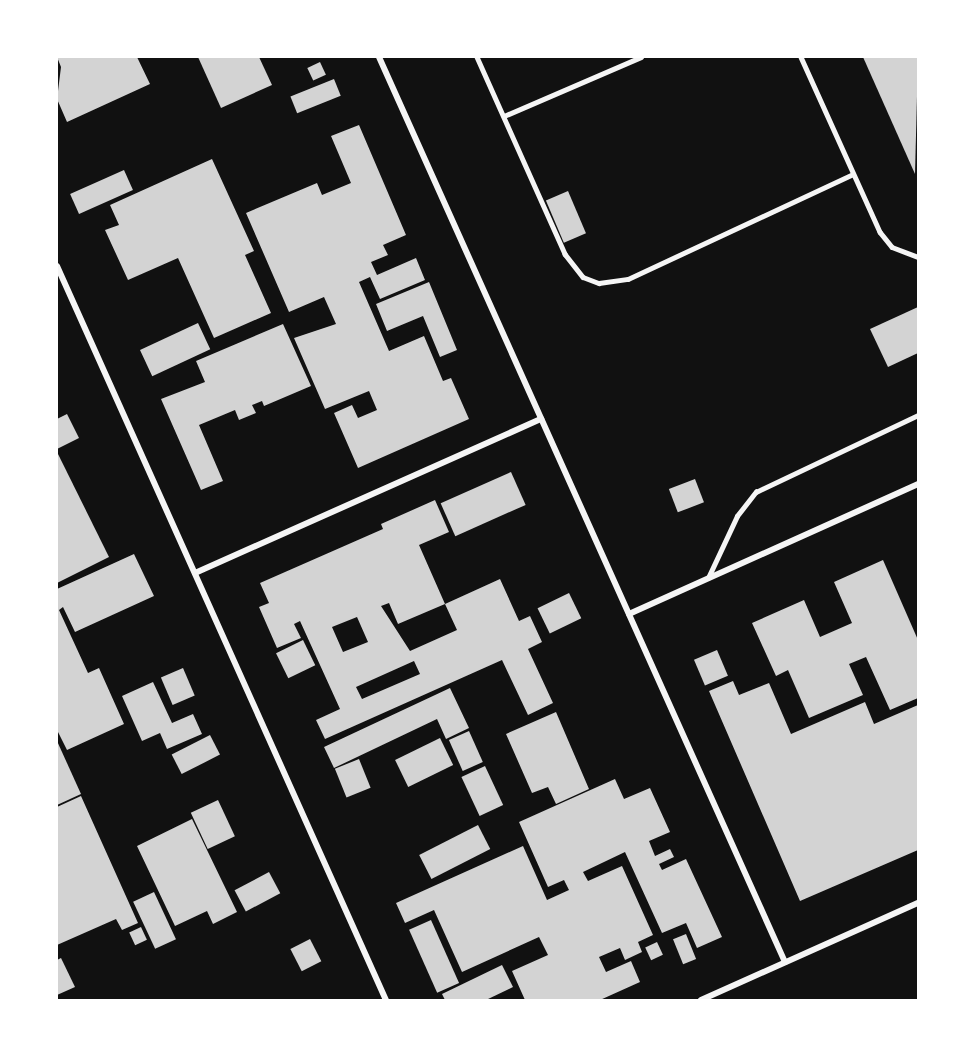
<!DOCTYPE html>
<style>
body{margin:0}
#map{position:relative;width:975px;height:1057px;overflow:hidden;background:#111;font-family:Quicksand,sans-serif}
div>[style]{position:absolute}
.building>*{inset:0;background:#d3d3d3;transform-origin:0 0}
.service>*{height:4.5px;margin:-2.25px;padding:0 2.25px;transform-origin:2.25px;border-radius:2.25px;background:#f5f5f5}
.minor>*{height:6px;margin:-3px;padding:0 3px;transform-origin:3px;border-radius:3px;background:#f5f5f5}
span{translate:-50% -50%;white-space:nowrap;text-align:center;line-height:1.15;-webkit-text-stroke:6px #fff;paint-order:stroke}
.frame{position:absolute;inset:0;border:58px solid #fff;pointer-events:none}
</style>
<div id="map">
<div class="building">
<div style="clip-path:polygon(57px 57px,137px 57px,150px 84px,67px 122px,57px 99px,61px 67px)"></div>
<div style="clip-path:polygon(198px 57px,259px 57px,272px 85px,221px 108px)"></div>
<div style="clip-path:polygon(863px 57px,918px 57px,915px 174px)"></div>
<div style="left:320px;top:62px;width:14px;height:14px;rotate:65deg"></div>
<div style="left:334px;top:79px;width:18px;height:47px;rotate:68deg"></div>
<div style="clip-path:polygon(359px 125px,406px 235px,383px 245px,388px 255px,371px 262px,377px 275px,416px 258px,425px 280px,380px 299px,370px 277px,359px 282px,389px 351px,424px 336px,443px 381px,451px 378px,469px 419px,358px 468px,334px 413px,352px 405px,358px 418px,377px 410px,369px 391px,325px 409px,294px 338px,336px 324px,324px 297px,289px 312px,246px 213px,317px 183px,322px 195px,351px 183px,331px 136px)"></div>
<div style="clip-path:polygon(212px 159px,254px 251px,245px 255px,271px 313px,214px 338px,178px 258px,128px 280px,105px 230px,119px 225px,110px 205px)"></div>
<div style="left:124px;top:170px;width:22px;height:59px;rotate:66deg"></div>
<div style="left:568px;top:191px;width:46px;height:24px;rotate:67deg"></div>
<div style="clip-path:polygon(429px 282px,457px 350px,440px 357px,423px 316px,387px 331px,376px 304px)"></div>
<div style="clip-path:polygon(918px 307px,918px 353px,888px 367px,870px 329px)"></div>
<div style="left:198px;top:323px;width:29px;height:64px;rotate:65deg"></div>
<div style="clip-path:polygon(283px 324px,311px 386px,264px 406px,262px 401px,252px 405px,256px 413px,239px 420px,235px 410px,199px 425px,223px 481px,201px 490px,161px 399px,205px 382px,196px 361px)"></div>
<div style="clip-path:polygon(67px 414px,79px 438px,57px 449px,57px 419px)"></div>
<div style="clip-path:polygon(57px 452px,109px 557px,57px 583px)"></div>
<div style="left:511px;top:472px;width:36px;height:77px;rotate:66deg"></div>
<div style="left:695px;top:479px;width:25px;height:28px;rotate:69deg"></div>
<div style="clip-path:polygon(evenodd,435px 500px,449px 532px,419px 545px,445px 604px,500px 579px,519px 621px,530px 616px,542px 642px,528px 649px,553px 703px,528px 715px,502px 660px,325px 739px,316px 720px,340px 709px,300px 621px,294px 624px,301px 638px,277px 648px,259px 607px,269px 603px,260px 583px,383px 529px,381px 524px,435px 500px,389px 603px,398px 624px,445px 604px,457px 630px,410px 651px,381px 606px,389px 603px,435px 500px,357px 617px,368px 642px,343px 652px,332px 627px,357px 617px,435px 500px,414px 661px,420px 674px,362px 699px,356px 687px,414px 661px)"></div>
<div style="clip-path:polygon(134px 554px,154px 596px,75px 632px,63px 607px,59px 610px,88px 673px,99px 668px,124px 724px,67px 750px,57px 730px,57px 589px)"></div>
<div style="clip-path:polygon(883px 560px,918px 640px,918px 698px,890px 710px,866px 657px,849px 664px,863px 695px,809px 718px,788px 670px,776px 676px,752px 623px,804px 600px,820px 637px,852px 623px,834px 582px)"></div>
<div style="left:569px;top:593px;width:28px;height:35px;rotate:64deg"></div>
<div style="left:303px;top:640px;width:28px;height:30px;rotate:64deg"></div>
<div style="left:717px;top:650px;width:28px;height:25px;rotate:67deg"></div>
<div style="left:183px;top:668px;width:30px;height:24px;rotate:67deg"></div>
<div style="clip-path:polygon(733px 681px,739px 695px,769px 683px,791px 734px,865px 702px,874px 724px,918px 705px,918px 850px,800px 901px,709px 691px)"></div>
<div style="clip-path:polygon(153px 682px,172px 723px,193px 714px,202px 734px,167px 749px,160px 733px,142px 741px,122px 696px)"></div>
<div style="clip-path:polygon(450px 688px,469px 728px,446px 739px,437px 719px,334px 768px,324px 747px)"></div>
<div style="clip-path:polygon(556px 712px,589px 789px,556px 804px,548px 787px,532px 793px,506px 734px)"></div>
<div style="left:469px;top:731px;width:34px;height:22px;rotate:66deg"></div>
<div style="left:210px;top:735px;width:22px;height:43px;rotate:63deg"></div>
<div style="left:440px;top:738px;width:30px;height:50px;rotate:64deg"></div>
<div style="clip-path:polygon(57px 741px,81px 794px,57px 805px)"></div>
<div style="left:359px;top:759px;width:31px;height:26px;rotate:68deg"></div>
<div style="left:485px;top:766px;width:43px;height:26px;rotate:65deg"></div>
<div style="clip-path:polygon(615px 779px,624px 799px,650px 788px,670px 832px,649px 841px,655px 856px,670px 849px,674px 857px,659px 864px,662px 870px,686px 859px,722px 937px,697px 948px,686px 923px,662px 933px,625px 852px,583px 872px,588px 881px,622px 866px,653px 935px,638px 942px,642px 952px,625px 960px,620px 948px,599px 957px,606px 972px,631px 961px,640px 982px,600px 1000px,525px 1000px,512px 971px,548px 955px,539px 937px,462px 972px,434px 910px,405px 923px,396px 903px,523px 846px,547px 900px,569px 890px,564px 880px,548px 887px,519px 822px)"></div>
<div style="clip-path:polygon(81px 796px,138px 923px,122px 930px,116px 919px,57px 945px,57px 807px)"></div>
<div style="left:218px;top:800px;width:40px;height:30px;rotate:65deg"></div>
<div style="clip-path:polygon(192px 819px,237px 912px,213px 924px,207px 911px,175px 926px,137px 846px)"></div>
<div style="left:478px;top:825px;width:27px;height:66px;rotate:63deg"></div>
<div style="left:269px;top:872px;width:24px;height:39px;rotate:62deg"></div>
<div style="left:154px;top:892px;width:52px;height:23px;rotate:65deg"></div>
<div style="left:431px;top:920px;width:69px;height:24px;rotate:66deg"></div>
<div style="left:141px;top:927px;width:14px;height:13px;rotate:65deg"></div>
<div style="left:686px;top:934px;width:27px;height:14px;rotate:68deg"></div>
<div style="left:310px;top:939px;width:25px;height:22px;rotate:63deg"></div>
<div style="left:657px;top:942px;width:14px;height:13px;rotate:65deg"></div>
<div style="clip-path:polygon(61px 958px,75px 987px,57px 995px,57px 960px)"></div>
<div style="clip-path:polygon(502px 965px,513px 987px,486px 1000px,445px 1000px,442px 994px)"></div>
</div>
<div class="service">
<div style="left:477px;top:57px;width:216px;rotate:65.9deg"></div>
<div style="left:565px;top:254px;width:29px;rotate:52deg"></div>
<div style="left:583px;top:277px;width:17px;rotate:21deg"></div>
<div style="left:599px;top:283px;width:29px;rotate:-8deg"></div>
<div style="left:628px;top:279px;width:248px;rotate:-25deg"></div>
<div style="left:801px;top:57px;width:192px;rotate:65.7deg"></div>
<div style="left:880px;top:232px;width:19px;rotate:51deg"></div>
<div style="left:892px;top:247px;width:28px;rotate:21deg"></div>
<div style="left:504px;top:116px;width:149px;rotate:-23.3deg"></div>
<div style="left:708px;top:578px;width:68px;rotate:-64.9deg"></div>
<div style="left:737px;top:516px;width:31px;rotate:-52deg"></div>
<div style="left:756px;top:492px;width:179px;rotate:-25.4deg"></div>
</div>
<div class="minor">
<div style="left:379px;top:57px;width:992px;rotate:65.84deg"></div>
<div style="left:57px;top:266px;width:804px;rotate:65.86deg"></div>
<div style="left:195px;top:573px;width:379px;rotate:-24deg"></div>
<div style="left:629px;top:614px;width:317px;rotate:-24.2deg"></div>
<div style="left:701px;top:1000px;width:238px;rotate:-24.1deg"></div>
</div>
<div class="frame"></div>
</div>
